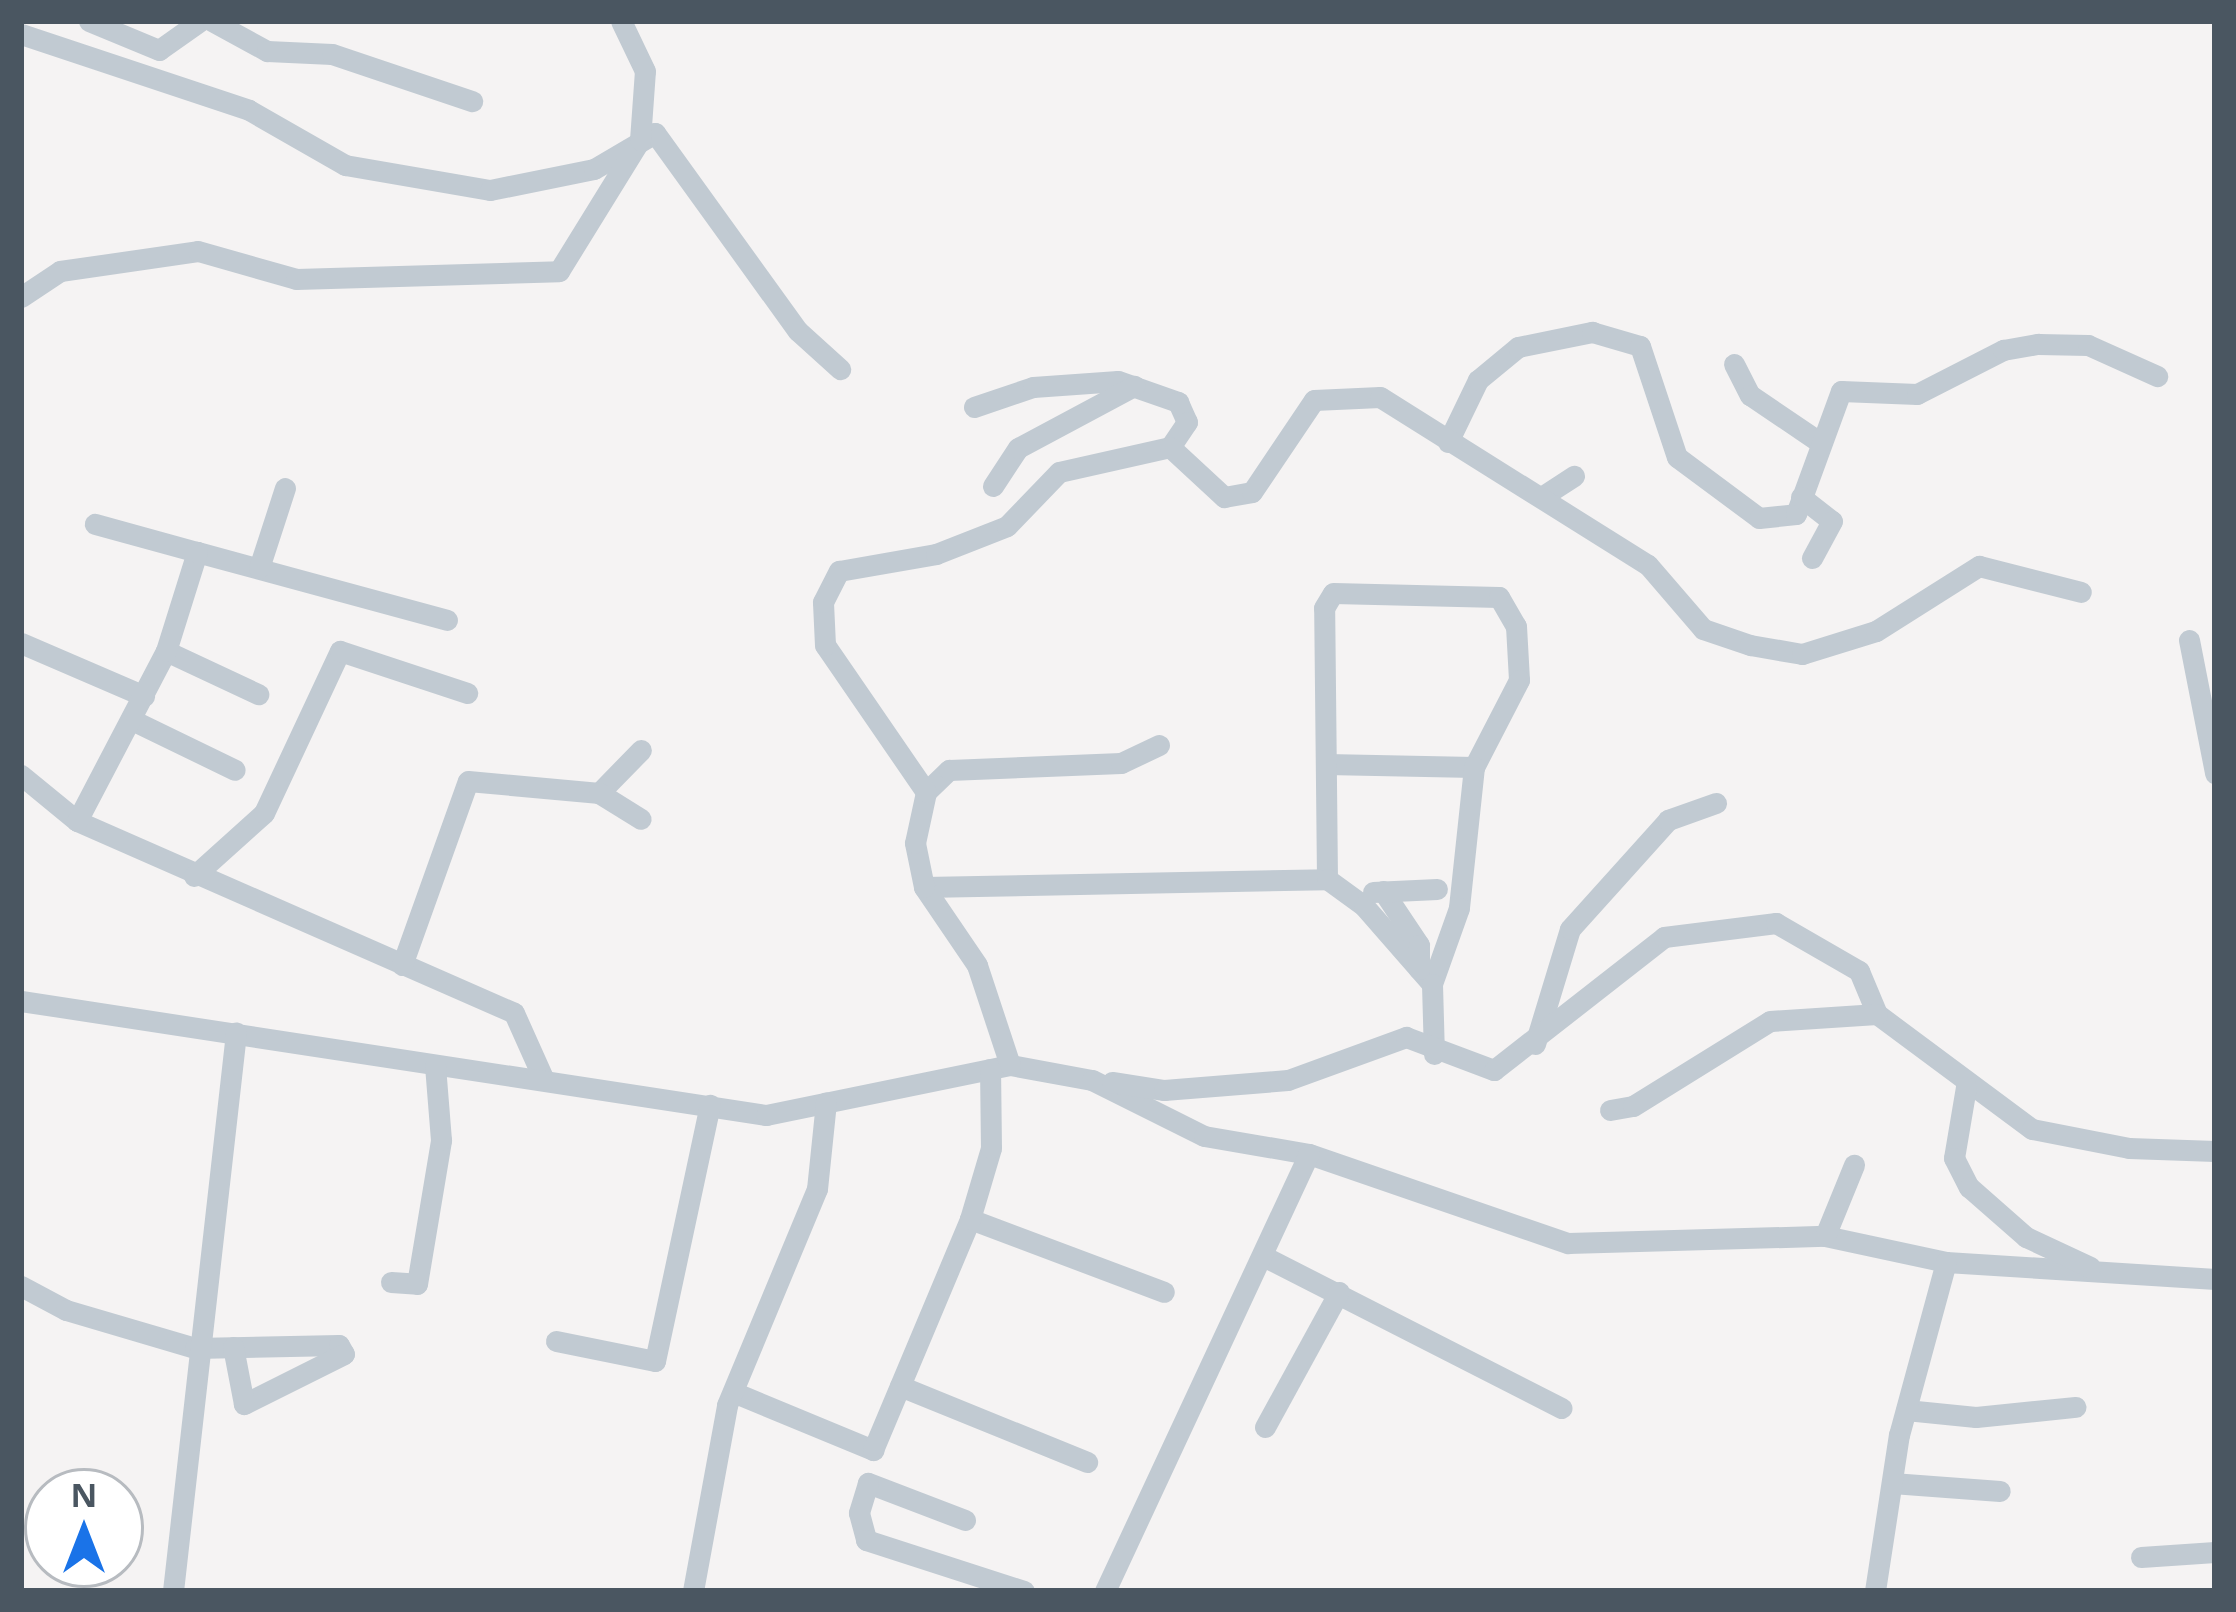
<!DOCTYPE html>
<style>
body{margin:0}
#map{position:relative;width:2236px;height:1612px;overflow:hidden;background:#f5f3f3;font-family:"Noto Sans",sans-serif}
div>[style]{position:absolute}
.minor>*{height:21px;margin:-10.5px;padding:0 10.5px;transform-origin:10.5px;border-radius:10.5px;background:#c1cad2}
span{translate:-50% -50%;white-space:nowrap;text-align:center;line-height:1.15;-webkit-text-stroke:9px #fff;paint-order:stroke}
.frame{position:absolute;inset:0;border:24px solid #4a5661;pointer-events:none}
.north{position:absolute;left:24px;top:1468px;width:120px;height:120px;box-sizing:border-box;background:#fff;border:3px solid #b7bbc0;border-radius:50%;rotate:0deg;font-size:33px;font-weight:700;line-height:48px;text-align:center;color:#4a5661}
.north::after{content:'';display:block;margin:auto;width:42px;height:54px;background:#1a73e8;clip-path:polygon(50% 0,100% 100%,50% 72%,0 100%)}
</style>
<div id="map">
<div class="minor">
<div style="left:89px;top:21px;width:76px;rotate:22.5deg"></div>
<div style="left:159px;top:50px;width:50px;rotate:-35.3deg"></div>
<div style="left:212px;top:21px;width:63px;rotate:28.6deg"></div>
<div style="left:267px;top:51px;width:65px;rotate:2.6deg"></div>
<div style="left:332px;top:54px;width:148px;rotate:18.6deg"></div>
<div style="left:21px;top:34px;width:240px;rotate:18.4deg"></div>
<div style="left:249px;top:110px;width:111px;rotate:29.8deg"></div>
<div style="left:345px;top:165px;width:147px;rotate:9.8deg"></div>
<div style="left:490px;top:190px;width:106px;rotate:-11.4deg"></div>
<div style="left:594px;top:169px;width:71px;rotate:-30.5deg"></div>
<div style="left:655px;top:133px;width:244px;rotate:54.2deg"></div>
<div style="left:798px;top:331px;width:57px;rotate:42.1deg"></div>
<div style="left:21px;top:297px;width:47px;rotate:-33.7deg"></div>
<div style="left:60px;top:271px;width:139px;rotate:-8.2deg"></div>
<div style="left:198px;top:251px;width:102px;rotate:15.9deg"></div>
<div style="left:296px;top:279px;width:263px;rotate:-1.7deg"></div>
<div style="left:559px;top:271px;width:154px;rotate:-58.3deg"></div>
<div style="left:640px;top:140px;width:69px;rotate:-85.9deg"></div>
<div style="left:645px;top:71px;width:55px;rotate:-115.6deg"></div>
<div style="left:1734px;top:364px;width:35px;rotate:63deg"></div>
<div style="left:1750px;top:395px;width:82px;rotate:34.1deg"></div>
<div style="left:974px;top:407px;width:62px;rotate:-18.7deg"></div>
<div style="left:1033px;top:387px;width:85px;rotate:-4deg"></div>
<div style="left:1118px;top:381px;width:64px;rotate:19.3deg"></div>
<div style="left:1178px;top:402px;width:22px;rotate:66deg"></div>
<div style="left:1187px;top:422px;width:30px;rotate:124deg"></div>
<div style="left:1448px;top:442px;width:69px;rotate:-64.2deg"></div>
<div style="left:1478px;top:380px;width:52px;rotate:-39.5deg"></div>
<div style="left:1518px;top:347px;width:76px;rotate:-11.5deg"></div>
<div style="left:1592px;top:332px;width:50px;rotate:16.3deg"></div>
<div style="left:1640px;top:346px;width:117px;rotate:71.6deg"></div>
<div style="left:1677px;top:457px;width:102px;rotate:36.6deg"></div>
<div style="left:1759px;top:518px;width:37px;rotate:-6deg"></div>
<div style="left:1796px;top:514px;width:131px;rotate:-69.9deg"></div>
<div style="left:1841px;top:391px;width:76px;rotate:2.3deg"></div>
<div style="left:1917px;top:394px;width:97px;rotate:-27.1deg"></div>
<div style="left:2003px;top:350px;width:36px;rotate:-10deg"></div>
<div style="left:2038px;top:344px;width:50px;rotate:1.1deg"></div>
<div style="left:2088px;top:345px;width:76px;rotate:24.2deg"></div>
<div style="left:993px;top:486px;width:45px;rotate:-56.7deg"></div>
<div style="left:1018px;top:448px;width:132px;rotate:-28.1deg"></div>
<div style="left:1543px;top:496px;width:37px;rotate:-33deg"></div>
<div style="left:1801px;top:497px;width:39px;rotate:38deg"></div>
<div style="left:1832px;top:521px;width:42px;rotate:118.4deg"></div>
<div style="left:197px;top:552px;width:259px;rotate:15.2deg"></div>
<div style="left:259px;top:568px;width:84px;rotate:-72deg"></div>
<div style="left:2189px;top:640px;width:136px;rotate:78.9deg"></div>
<div style="left:21px;top:643px;width:134px;rotate:23.3deg"></div>
<div style="left:166px;top:651px;width:102px;rotate:25.1deg"></div>
<div style="left:132px;top:720px;width:114px;rotate:25.9deg"></div>
<div style="left:1326px;top:764px;width:148px;rotate:1.2deg"></div>
<div style="left:21px;top:775px;width:72px;rotate:39.4deg"></div>
<div style="left:77px;top:821px;width:477px;rotate:23.7deg"></div>
<div style="left:514px;top:1013px;width:73px;rotate:65.9deg"></div>
<div style="left:926px;top:792px;width:32px;rotate:-44deg"></div>
<div style="left:949px;top:770px;width:172px;rotate:-2.3deg"></div>
<div style="left:1121px;top:763px;width:42px;rotate:-25.3deg"></div>
<div style="left:599px;top:793px;width:60px;rotate:-45.7deg"></div>
<div style="left:77px;top:821px;width:192px;rotate:-62.4deg"></div>
<div style="left:166px;top:651px;width:104px;rotate:-72.6deg"></div>
<div style="left:197px;top:552px;width:106px;rotate:-164.6deg"></div>
<div style="left:194px;top:876px;width:94px;rotate:-42deg"></div>
<div style="left:264px;top:813px;width:179px;rotate:-64.9deg"></div>
<div style="left:340px;top:651px;width:134px;rotate:18.3deg"></div>
<div style="left:1327px;top:879px;width:271px;rotate:-90.6deg"></div>
<div style="left:1324px;top:608px;width:17px;rotate:-59deg"></div>
<div style="left:1333px;top:593px;width:166px;rotate:1.4deg"></div>
<div style="left:1499px;top:597px;width:34px;rotate:60deg"></div>
<div style="left:1516px;top:626px;width:54px;rotate:86.8deg"></div>
<div style="left:1519px;top:680px;width:98px;rotate:117.3deg"></div>
<div style="left:1474px;top:767px;width:142px;rotate:96.1deg"></div>
<div style="left:1459px;top:908px;width:81px;rotate:109.6deg"></div>
<div style="left:924px;top:887px;width:403px;rotate:-1.1deg"></div>
<div style="left:1327px;top:879px;width:46px;rotate:36.1deg"></div>
<div style="left:1364px;top:906px;width:103px;rotate:48.9deg"></div>
<div style="left:1432px;top:984px;width:70px;rotate:88.4deg"></div>
<div style="left:1383px;top:891px;width:65px;rotate:56.3deg"></div>
<div style="left:1419px;top:945px;width:24px;rotate:90deg"></div>
<div style="left:1373px;top:892px;width:64px;rotate:-2.7deg"></div>
<div style="left:402px;top:965px;width:195px;rotate:-70.3deg"></div>
<div style="left:468px;top:781px;width:132px;rotate:5.2deg"></div>
<div style="left:599px;top:793px;width:49px;rotate:31.8deg"></div>
<div style="left:21px;top:1001px;width:754px;rotate:8.7deg"></div>
<div style="left:766px;top:1115px;width:249px;rotate:-11.6deg"></div>
<div style="left:1010px;top:1065px;width:83px;rotate:10.4deg"></div>
<div style="left:1092px;top:1080px;width:125px;rotate:26.6deg"></div>
<div style="left:1204px;top:1136px;width:107px;rotate:9.7deg"></div>
<div style="left:1309px;top:1154px;width:274px;rotate:19deg"></div>
<div style="left:1568px;top:1243px;width:257px;rotate:-1.6deg"></div>
<div style="left:1825px;top:1236px;width:124px;rotate:12.1deg"></div>
<div style="left:1946px;top:1262px;width:270px;rotate:3.6deg"></div>
<div style="left:1535px;top:1044px;width:120px;rotate:-73.1deg"></div>
<div style="left:1570px;top:929px;width:147px;rotate:-48deg"></div>
<div style="left:1668px;top:820px;width:51px;rotate:-19.5deg"></div>
<div style="left:1010px;top:1065px;width:105px;rotate:-108.3deg"></div>
<div style="left:977px;top:965px;width:94px;rotate:-124.2deg"></div>
<div style="left:924px;top:887px;width:45px;rotate:-101.6deg"></div>
<div style="left:915px;top:843px;width:52px;rotate:-77.8deg"></div>
<div style="left:926px;top:792px;width:178px;rotate:-124.5deg"></div>
<div style="left:825px;top:645px;width:43px;rotate:-92.7deg"></div>
<div style="left:823px;top:602px;width:35px;rotate:-63deg"></div>
<div style="left:839px;top:571px;width:98px;rotate:-9.9deg"></div>
<div style="left:936px;top:554px;width:76px;rotate:-21.5deg"></div>
<div style="left:1007px;top:526px;width:75px;rotate:-46.1deg"></div>
<div style="left:1059px;top:472px;width:114px;rotate:-12.7deg"></div>
<div style="left:1170px;top:447px;width:74px;rotate:42.8deg"></div>
<div style="left:1224px;top:497px;width:28px;rotate:-10deg"></div>
<div style="left:1252px;top:492px;width:111px;rotate:-56deg"></div>
<div style="left:1314px;top:400px;width:66px;rotate:-2.6deg"></div>
<div style="left:1380px;top:397px;width:316px;rotate:32.1deg"></div>
<div style="left:1648px;top:565px;width:84px;rotate:49.3deg"></div>
<div style="left:1703px;top:629px;width:50px;rotate:18.8deg"></div>
<div style="left:1750px;top:645px;width:53px;rotate:9.8deg"></div>
<div style="left:1802px;top:654px;width:77px;rotate:-17.3deg"></div>
<div style="left:1876px;top:631px;width:122px;rotate:-32.3deg"></div>
<div style="left:1979px;top:566px;width:105px;rotate:14.3deg"></div>
<div style="left:1112px;top:1082px;width:53px;rotate:8.7deg"></div>
<div style="left:1164px;top:1090px;width:124px;rotate:-4.6deg"></div>
<div style="left:1288px;top:1080px;width:126px;rotate:-20deg"></div>
<div style="left:1406px;top:1037px;width:94px;rotate:20.6deg"></div>
<div style="left:1494px;top:1070px;width:216px;rotate:-38deg"></div>
<div style="left:1664px;top:937px;width:113px;rotate:-7.1deg"></div>
<div style="left:1776px;top:923px;width:96px;rotate:30deg"></div>
<div style="left:1859px;top:971px;width:47px;rotate:67.3deg"></div>
<div style="left:1877px;top:1014px;width:193px;rotate:36.6deg"></div>
<div style="left:2032px;top:1129px;width:99px;rotate:11.1deg"></div>
<div style="left:2129px;top:1148px;width:86px;rotate:2deg"></div>
<div style="left:1966px;top:1087px;width:72px;rotate:99.6deg"></div>
<div style="left:1954px;top:1158px;width:33px;rotate:63deg"></div>
<div style="left:1969px;top:1187px;width:76px;rotate:41.3deg"></div>
<div style="left:2026px;top:1237px;width:71px;rotate:25.1deg"></div>
<div style="left:1610px;top:1110px;width:23px;rotate:-10deg"></div>
<div style="left:1633px;top:1106px;width:161px;rotate:-31.8deg"></div>
<div style="left:1770px;top:1021px;width:107px;rotate:-3.7deg"></div>
<div style="left:970px;top:1219px;width:207px;rotate:20.6deg"></div>
<div style="left:1825px;top:1236px;width:77px;rotate:-67.8deg"></div>
<div style="left:1263px;top:1256px;width:335px;rotate:27deg"></div>
<div style="left:391px;top:1282px;width:26px;rotate:4deg"></div>
<div style="left:417px;top:1284px;width:146px;rotate:-80.5deg"></div>
<div style="left:441px;top:1140px;width:74px;rotate:-94.6deg"></div>
<div style="left:21px;top:1286px;width:51px;rotate:28.1deg"></div>
<div style="left:66px;top:1310px;width:134px;rotate:16.4deg"></div>
<div style="left:195px;top:1348px;width:144px;rotate:-1.2deg"></div>
<div style="left:339px;top:1345px;width:10px;rotate:61deg"></div>
<div style="left:344px;top:1354px;width:112px;rotate:153.4deg"></div>
<div style="left:244px;top:1404px;width:58px;rotate:-100.9deg"></div>
<div style="left:556px;top:1341px;width:101px;rotate:11.4deg"></div>
<div style="left:655px;top:1361px;width:262px;rotate:-77.9deg"></div>
<div style="left:900px;top:1386px;width:202px;rotate:22.1deg"></div>
<div style="left:733px;top:1392px;width:152px;rotate:22.5deg"></div>
<div style="left:873px;top:1450px;width:251px;rotate:-67.2deg"></div>
<div style="left:970px;top:1219px;width:74px;rotate:-73.5deg"></div>
<div style="left:991px;top:1148px;width:79px;rotate:-90.7deg"></div>
<div style="left:1906px;top:1410px;width:70px;rotate:5.7deg"></div>
<div style="left:1976px;top:1417px;width:100px;rotate:-5.8deg"></div>
<div style="left:1265px;top:1427px;width:154px;rotate:-61.3deg"></div>
<div style="left:1892px;top:1483px;width:108px;rotate:4.2deg"></div>
<div style="left:965px;top:1520px;width:104px;rotate:-159.1deg"></div>
<div style="left:868px;top:1483px;width:31px;rotate:107deg"></div>
<div style="left:859px;top:1513px;width:28px;rotate:75deg"></div>
<div style="left:866px;top:1540px;width:166px;rotate:17.9deg"></div>
<div style="left:2141px;top:1557px;width:74px;rotate:-3.9deg"></div>
<div style="left:173px;top:1591px;width:562px;rotate:-83.56deg"></div>
<div style="left:693px;top:1591px;width:189px;rotate:-79.6deg"></div>
<div style="left:727px;top:1405px;width:234px;rotate:-67.4deg"></div>
<div style="left:817px;top:1189px;width:87px;rotate:-84.1deg"></div>
<div style="left:1105px;top:1591px;width:482px;rotate:-65deg"></div>
<div style="left:1875px;top:1591px;width:158px;rotate:-81.3deg"></div>
<div style="left:1899px;top:1435px;width:179px;rotate:-74.8deg"></div>
</div>
<div class="frame"></div>
<div class="north">N</div>
</div>
